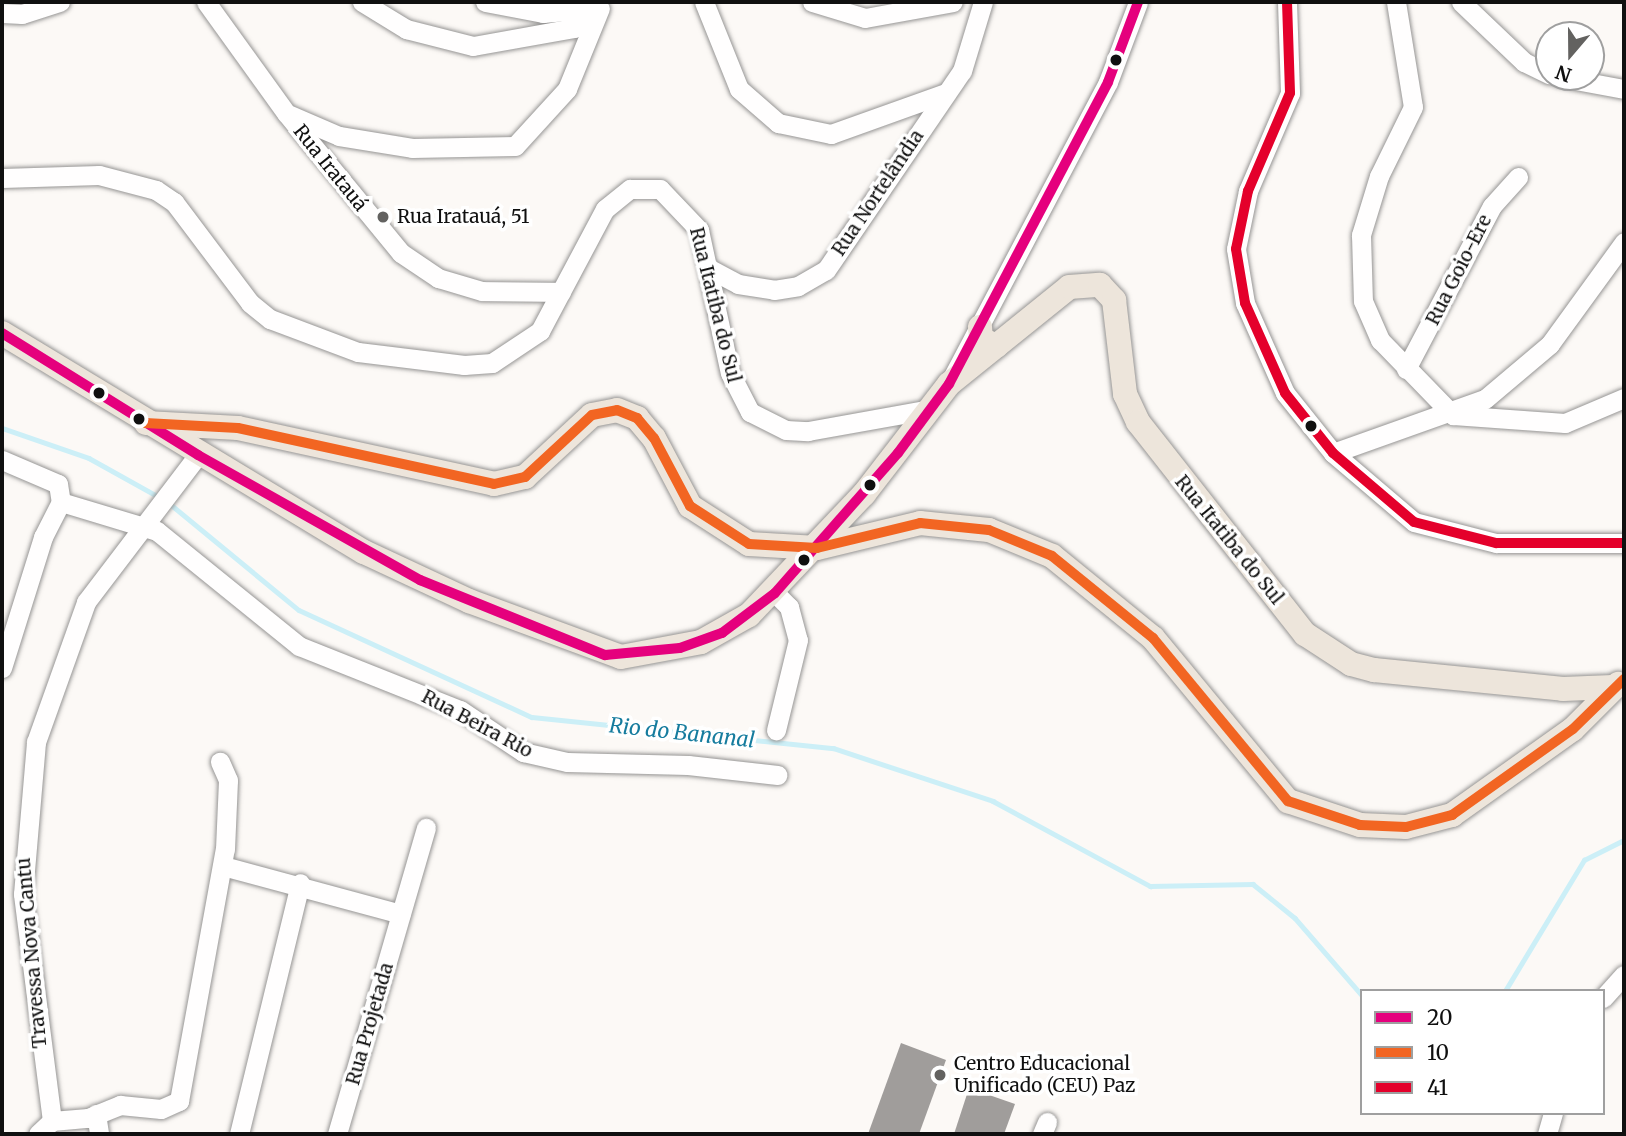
<!DOCTYPE html>
<meta charset="utf-8">
<style>
body{margin:0}
#map{position:relative;width:1626px;height:1136px;overflow:hidden;background:#fcf9f6;font-family:Merriweather,serif}
div>[style]{position:absolute}
.stream>*{height:4.5px;margin:-2.25px;padding:0 2.25px;transform-origin:2.25px;border-radius:2.25px;background:#cceff7}
.building>*{inset:0;background:#a09d9b}
.roads{filter:drop-shadow(0 0 2px #969594) drop-shadow(0 0 2px #969594)}
.minor>*{height:19px;margin:-9.5px;padding:0 9.5px;transform-origin:9.5px;border-radius:9.5px;background:#fffefe}
.major>*{height:24px;margin:-12px;padding:0 12px;transform-origin:12px;border-radius:12px;background:#ede5db}
.bus-1>*{height:10px;margin:-5px;padding:0 5px;transform-origin:5px;border-radius:5px;background:#e5007d}
.bus-2>*{height:10px;margin:-5px;padding:0 5px;transform-origin:5px;border-radius:5px;background:#f26522}
.bus-3>*{height:10px;margin:-5px;padding:0 5px;transform-origin:5px;border-radius:5px;background:#e4002b}
.dots>*{width:19px;height:19px;translate:-50% -50%;box-sizing:border-box;border:4px solid #fff;border-radius:50%}
span{translate:-50% -50%;white-space:nowrap;text-align:center;line-height:1.15;-webkit-text-stroke:7px #fff;paint-order:stroke}
.street-label{font-size:19px;color:#101010}
.poi-label{font-size:19px;color:#101010}
.left{translate:0 -50%;text-align:left}
.water-label{font-size:21px;color:#167c9e;font-style:italic}
.frame{position:absolute;inset:0;border:4px solid #101010;pointer-events:none}
.legend{position:absolute;left:1360px;top:989px;width:245px;height:126px;box-sizing:border-box;background:#fff;border:2px solid #9f9f9f;margin:0;padding:9px 12px;list-style:none;font-size:21px;color:#101010}
.legend li{display:flex;align-items:center;gap:14px;height:35px}
.legend b{width:35px;border:2px solid #9f9f9f}
.north{position:absolute;left:1535px;top:21px;width:70px;height:70px;box-sizing:border-box;background:#fff;border:2px solid #9f9f9f;border-radius:50%;rotate:200deg;font-size:19px;font-weight:700;line-height:28px;text-align:center;color:#101010}
.north::after{content:'';display:block;margin:auto;width:24px;height:32px;background:#636260;clip-path:polygon(50% 0,100% 100%,50% 72%,0 100%)}
</style>
<div id="map">
<div class="stream">
<div style="left:2px;top:428px;width:92px;rotate:19deg"></div>
<div style="left:89px;top:458px;width:80px;rotate:29.1deg"></div>
<div style="left:169px;top:503px;width:168px;rotate:39.5deg"></div>
<div style="left:299px;top:610px;width:256px;rotate:24.7deg"></div>
<div style="left:532px;top:717px;width:303px;rotate:5.9deg"></div>
<div style="left:833px;top:748px;width:169px;rotate:18.3deg"></div>
<div style="left:993px;top:801px;width:179px;rotate:28.4deg"></div>
<div style="left:1150px;top:886px;width:103px;rotate:-1.1deg"></div>
<div style="left:1253px;top:884px;width:54px;rotate:39deg"></div>
<div style="left:1295px;top:918px;width:102px;rotate:49deg"></div>
<div style="left:1505px;top:991px;width:153px;rotate:-58.9deg"></div>
<div style="left:1584px;top:860px;width:45px;rotate:-26.6deg"></div>
</div>
<div class="building">
<div style="clip-path:polygon(901px 1043px,946px 1060px,919px 1134px,868px 1134px)"></div>
<div style="clip-path:polygon(969px 1088px,1015px 1104px,1004px 1134px,954px 1134px)"></div>
</div>
<div class="roads">
<div class="minor">
<div style="left:206px;top:2px;width:137px;rotate:54.2deg"></div>
<div style="left:286px;top:113px;width:181px;rotate:50.6deg"></div>
<div style="left:401px;top:253px;width:45px;rotate:34deg"></div>
<div style="left:438px;top:278px;width:46px;rotate:16.5deg"></div>
<div style="left:482px;top:291px;width:79px;rotate:0.7deg"></div>
<div style="left:362px;top:2px;width:52px;rotate:31.5deg"></div>
<div style="left:406px;top:29px;width:69px;rotate:14.2deg"></div>
<div style="left:473px;top:46px;width:103px;rotate:-10.1deg"></div>
<div style="left:574px;top:28px;width:32px;rotate:-39deg"></div>
<div style="left:485px;top:2px;width:59px;rotate:10.7deg"></div>
<div style="left:543px;top:13px;width:55px;rotate:-5.2deg"></div>
<div style="left:704px;top:2px;width:94px;rotate:68.1deg"></div>
<div style="left:739px;top:89px;width:52px;rotate:41.1deg"></div>
<div style="left:778px;top:123px;width:54px;rotate:11.7deg"></div>
<div style="left:831px;top:134px;width:119px;rotate:-19.7deg"></div>
<div style="left:812px;top:2px;width:55px;rotate:16.8deg"></div>
<div style="left:865px;top:18px;width:89px;rotate:-10.3deg"></div>
<div style="left:1287px;top:2px;width:91px;rotate:88.1deg"></div>
<div style="left:1290px;top:93px;width:107px;rotate:113.2deg"></div>
<div style="left:1248px;top:191px;width:59px;rotate:101.7deg"></div>
<div style="left:1236px;top:249px;width:55px;rotate:80.5deg"></div>
<div style="left:1245px;top:303px;width:98px;rotate:66deg"></div>
<div style="left:1285px;top:393px;width:77px;rotate:51.3deg"></div>
<div style="left:1333px;top:453px;width:106px;rotate:40.4deg"></div>
<div style="left:1414px;top:522px;width:85px;rotate:14.4deg"></div>
<div style="left:1496px;top:543px;width:128px"></div>
<div style="left:1396px;top:2px;width:106px;rotate:80.8deg"></div>
<div style="left:1413px;top:107px;width:77px;rotate:116.2deg"></div>
<div style="left:1379px;top:176px;width:62px;rotate:107deg"></div>
<div style="left:1361px;top:235px;width:66px;rotate:88.3deg"></div>
<div style="left:1363px;top:301px;width:43px;rotate:66.4deg"></div>
<div style="left:1380px;top:340px;width:105px;rotate:45.8deg"></div>
<div style="left:1453px;top:415px;width:112px;rotate:4.1deg"></div>
<div style="left:1565px;top:423px;width:64px;rotate:-23deg"></div>
<div style="left:1461px;top:2px;width:87px;rotate:43.6deg"></div>
<div style="left:1524px;top:62px;width:28px;rotate:26deg"></div>
<div style="left:2px;top:13px;width:20px;rotate:3deg"></div>
<div style="left:22px;top:14px;width:40px;rotate:-18deg"></div>
<div style="left:1559px;top:77px;width:66px;rotate:10.5deg"></div>
<div style="left:290px;top:115px;width:53px;rotate:23.2deg"></div>
<div style="left:339px;top:136px;width:74px;rotate:9.3deg"></div>
<div style="left:412px;top:148px;width:103px;rotate:-1.1deg"></div>
<div style="left:515px;top:146px;width:77px;rotate:-47.6deg"></div>
<div style="left:567px;top:89px;width:87px;rotate:-67.8deg"></div>
<div style="left:2px;top:178px;width:97px;rotate:-1.8deg"></div>
<div style="left:99px;top:175px;width:59px;rotate:14.7deg"></div>
<div style="left:156px;top:190px;width:22px;rotate:34deg"></div>
<div style="left:174px;top:202px;width:126px;rotate:53deg"></div>
<div style="left:250px;top:303px;width:26px;rotate:39deg"></div>
<div style="left:270px;top:319px;width:94px;rotate:20.6deg"></div>
<div style="left:358px;top:352px;width:107px;rotate:7deg"></div>
<div style="left:464px;top:365px;width:28px;rotate:-4deg"></div>
<div style="left:492px;top:363px;width:58px;rotate:-33.7deg"></div>
<div style="left:540px;top:331px;width:138px;rotate:-62deg"></div>
<div style="left:605px;top:209px;width:32px;rotate:-39deg"></div>
<div style="left:630px;top:189px;width:30px"></div>
<div style="left:660px;top:189px;width:57px;rotate:46.4deg"></div>
<div style="left:699px;top:230px;width:146px;rotate:77.8deg"></div>
<div style="left:730px;top:373px;width:44px;rotate:62.9deg"></div>
<div style="left:750px;top:412px;width:40px;rotate:26.6deg"></div>
<div style="left:786px;top:430px;width:22px;rotate:3deg"></div>
<div style="left:808px;top:431px;width:124px;rotate:-10.2deg"></div>
<div style="left:708px;top:268px;width:34px;rotate:28deg"></div>
<div style="left:738px;top:284px;width:36px;rotate:9deg"></div>
<div style="left:774px;top:290px;width:24px;rotate:-9deg"></div>
<div style="left:798px;top:286px;width:32px;rotate:-30deg"></div>
<div style="left:826px;top:270px;width:241px;rotate:-55.7deg"></div>
<div style="left:962px;top:71px;width:72px;rotate:-73.1deg"></div>
<div style="left:1406px;top:369px;width:184px;rotate:-62.2deg"></div>
<div style="left:1492px;top:206px;width:39px;rotate:-48deg"></div>
<div style="left:951px;top:380px;width:337px;rotate:-62.2deg"></div>
<div style="left:1108px;top:82px;width:85px;rotate:-69.4deg"></div>
<div style="left:1333px;top:453px;width:161px;rotate:-19.6deg"></div>
<div style="left:1485px;top:399px;width:85px;rotate:-40.2deg"></div>
<div style="left:1550px;top:344px;width:126px;rotate:-54deg"></div>
<div style="left:2px;top:460px;width:61px;rotate:23.2deg"></div>
<div style="left:58px;top:484px;width:18px;rotate:81deg"></div>
<div style="left:61px;top:502px;width:100px;rotate:16.8deg"></div>
<div style="left:157px;top:531px;width:183px;rotate:39deg"></div>
<div style="left:299px;top:646px;width:173px;rotate:21.7deg"></div>
<div style="left:460px;top:710px;width:76px;rotate:33.7deg"></div>
<div style="left:523px;top:752px;width:45px;rotate:12.8deg"></div>
<div style="left:567px;top:762px;width:121px;rotate:1.4deg"></div>
<div style="left:688px;top:765px;width:90px;rotate:6.4deg"></div>
<div style="left:775px;top:593px;width:20px;rotate:45deg"></div>
<div style="left:789px;top:607px;width:34px;rotate:75deg"></div>
<div style="left:798px;top:640px;width:93px;rotate:103.7deg"></div>
<div style="left:2px;top:668px;width:137px;rotate:-72.6deg"></div>
<div style="left:43px;top:537px;width:39px;rotate:-63deg"></div>
<div style="left:223px;top:866px;width:184px;rotate:15.1deg"></div>
<div style="left:1603px;top:998px;width:31px;rotate:-48deg"></div>
<div style="left:96px;top:1114px;width:20px;rotate:81deg"></div>
<div style="left:52px;top:1121px;width:229px;rotate:-97.3deg"></div>
<div style="left:23px;top:894px;width:153px;rotate:-85.1deg"></div>
<div style="left:36px;top:742px;width:149px;rotate:-70.3deg"></div>
<div style="left:86px;top:602px;width:185px;rotate:-52.7deg"></div>
<div style="left:52px;top:1121px;width:36px;rotate:-5deg"></div>
<div style="left:88px;top:1118px;width:35px;rotate:-22deg"></div>
<div style="left:120px;top:1105px;width:41px;rotate:5.6deg"></div>
<div style="left:161px;top:1109px;width:20px;rotate:-24deg"></div>
<div style="left:179px;top:1101px;width:256px;rotate:-79.7deg"></div>
<div style="left:225px;top:849px;width:69px;rotate:-87.5deg"></div>
<div style="left:228px;top:780px;width:20px;rotate:-114deg"></div>
<div style="left:38px;top:1134px;width:19px;rotate:-43deg"></div>
<div style="left:239px;top:1134px;width:258px;rotate:-76.3deg"></div>
<div style="left:337px;top:1134px;width:319px;rotate:-73.8deg"></div>
<div style="left:1042px;top:1134px;width:13px;rotate:-67deg"></div>
<div style="left:1547px;top:1134px;width:22px;rotate:-74deg"></div>
</div>
<div class="major">
<div style="left:980px;top:327px;width:12px;rotate:85deg"></div>
<div style="left:981px;top:339px;width:17px;rotate:24deg"></div>
<div style="left:2px;top:333px;width:423px;rotate:31.2deg"></div>
<div style="left:364px;top:552px;width:116px;rotate:25deg"></div>
<div style="left:469px;top:601px;width:162px;rotate:20.2deg"></div>
<div style="left:621px;top:657px;width:81px;rotate:-10.6deg"></div>
<div style="left:701px;top:642px;width:55px;rotate:-29.4deg"></div>
<div style="left:749px;top:615px;width:167px;rotate:-46.5deg"></div>
<div style="left:864px;top:494px;width:139px;rotate:-52.3deg"></div>
<div style="left:949px;top:384px;width:154px;rotate:-38.9deg"></div>
<div style="left:1069px;top:287px;width:31px;rotate:-4deg"></div>
<div style="left:1100px;top:285px;width:21px;rotate:47deg"></div>
<div style="left:1114px;top:300px;width:95px;rotate:83.3deg"></div>
<div style="left:1125px;top:394px;width:31px;rotate:65deg"></div>
<div style="left:1138px;top:422px;width:270px;rotate:51.8deg"></div>
<div style="left:1305px;top:634px;width:55px;rotate:33.1deg"></div>
<div style="left:1351px;top:664px;width:24px;rotate:15deg"></div>
<div style="left:1374px;top:670px;width:190px;rotate:5.7deg"></div>
<div style="left:1563px;top:689px;width:50px;rotate:-2.3deg"></div>
<div style="left:146px;top:423px;width:92px;rotate:3.1deg"></div>
<div style="left:238px;top:428px;width:262px;rotate:12.3deg"></div>
<div style="left:494px;top:484px;width:32px;rotate:-13deg"></div>
<div style="left:525px;top:477px;width:91px;rotate:-42.8deg"></div>
<div style="left:592px;top:415px;width:25px;rotate:-11deg"></div>
<div style="left:617px;top:410px;width:22px;rotate:22deg"></div>
<div style="left:637px;top:418px;width:26px;rotate:50deg"></div>
<div style="left:654px;top:438px;width:77px;rotate:62.1deg"></div>
<div style="left:690px;top:506px;width:70px;rotate:32.8deg"></div>
<div style="left:749px;top:544px;width:68px;rotate:3.4deg"></div>
<div style="left:817px;top:548px;width:106px;rotate:-13.6deg"></div>
<div style="left:920px;top:523px;width:69px;rotate:5.8deg"></div>
<div style="left:989px;top:530px;width:68px;rotate:22.4deg"></div>
<div style="left:1052px;top:556px;width:130px;rotate:39.1deg"></div>
<div style="left:1153px;top:638px;width:212px;rotate:50.4deg"></div>
<div style="left:1288px;top:801px;width:76px;rotate:18.4deg"></div>
<div style="left:1360px;top:825px;width:46px;rotate:2.5deg"></div>
<div style="left:1406px;top:827px;width:48px;rotate:-14.6deg"></div>
<div style="left:1452px;top:815px;width:148px;rotate:-35.4deg"></div>
<div style="left:1573px;top:729px;width:64px;rotate:-45deg"></div>
</div>
</div>
<div class="bus-1">
<div style="left:2px;top:333px;width:231px;rotate:31.9deg"></div>
<div style="left:198px;top:455px;width:255px;rotate:29.4deg"></div>
<div style="left:420px;top:580px;width:200px;rotate:22.1deg"></div>
<div style="left:605px;top:655px;width:75px;rotate:-5.3deg"></div>
<div style="left:680px;top:648px;width:45px;rotate:-19.7deg"></div>
<div style="left:722px;top:633px;width:66px;rotate:-37deg"></div>
<div style="left:775px;top:593px;width:186px;rotate:-48.7deg"></div>
<div style="left:898px;top:453px;width:86px;rotate:-53.5deg"></div>
<div style="left:949px;top:384px;width:341px;rotate:-62.2deg"></div>
<div style="left:1108px;top:82px;width:85px;rotate:-69.4deg"></div>
</div>
<div class="bus-2">
<div style="left:145px;top:423px;width:93px;rotate:3.1deg"></div>
<div style="left:238px;top:428px;width:262px;rotate:12.3deg"></div>
<div style="left:494px;top:484px;width:32px;rotate:-13deg"></div>
<div style="left:525px;top:477px;width:91px;rotate:-42.8deg"></div>
<div style="left:592px;top:415px;width:25px;rotate:-11deg"></div>
<div style="left:617px;top:410px;width:22px;rotate:22deg"></div>
<div style="left:637px;top:418px;width:26px;rotate:50deg"></div>
<div style="left:654px;top:438px;width:77px;rotate:62.1deg"></div>
<div style="left:690px;top:506px;width:70px;rotate:32.8deg"></div>
<div style="left:749px;top:544px;width:68px;rotate:3.4deg"></div>
<div style="left:817px;top:548px;width:106px;rotate:-13.6deg"></div>
<div style="left:920px;top:523px;width:69px;rotate:5.8deg"></div>
<div style="left:989px;top:530px;width:68px;rotate:22.4deg"></div>
<div style="left:1052px;top:556px;width:130px;rotate:39.1deg"></div>
<div style="left:1153px;top:638px;width:212px;rotate:50.4deg"></div>
<div style="left:1288px;top:801px;width:76px;rotate:18.4deg"></div>
<div style="left:1360px;top:825px;width:46px;rotate:2.5deg"></div>
<div style="left:1406px;top:827px;width:48px;rotate:-14.6deg"></div>
<div style="left:1452px;top:815px;width:148px;rotate:-35.4deg"></div>
<div style="left:1573px;top:729px;width:71px;rotate:-44.4deg"></div>
</div>
<div class="bus-3">
<div style="left:1287px;top:2px;width:91px;rotate:88.1deg"></div>
<div style="left:1290px;top:93px;width:107px;rotate:113.2deg"></div>
<div style="left:1248px;top:191px;width:59px;rotate:101.7deg"></div>
<div style="left:1236px;top:249px;width:55px;rotate:80.5deg"></div>
<div style="left:1245px;top:303px;width:98px;rotate:66deg"></div>
<div style="left:1285px;top:393px;width:77px;rotate:51.3deg"></div>
<div style="left:1333px;top:453px;width:106px;rotate:40.4deg"></div>
<div style="left:1414px;top:522px;width:85px;rotate:14.4deg"></div>
<div style="left:1496px;top:543px;width:128px"></div>
</div>
<div class="dots">
<div style="left:1116px;top:60px;background:#101010"></div>
<div style="left:383px;top:217px;background:#636260"></div>
<div style="left:99px;top:393px;background:#101010"></div>
<div style="left:139px;top:419px;background:#101010"></div>
<div style="left:1311px;top:426px;background:#101010"></div>
<div style="left:870px;top:485px;background:#101010"></div>
<div style="left:804px;top:560px;background:#101010"></div>
<div style="left:940px;top:1075px;background:#636260"></div>
</div>
<div class="street-label">
<span style="left:330px;top:168px;rotate:51deg">Rua Iratauá</span>
<span style="left:878px;top:193px;rotate:-56deg">Rua Nortelândia</span>
<span style="left:1459px;top:270px;rotate:-63deg">Rua Goio-Ere</span>
<span style="left:715px;top:305px;rotate:76deg">Rua Itatiba do Sul</span>
<span style="left:1229px;top:540px;rotate:51deg">Rua Itatiba do Sul</span>
<span style="left:477px;top:724px;rotate:28deg">Rua Beira Rio</span>
<span style="left:32px;top:953px;rotate:-95deg">Travessa Nova Cantu</span>
<span style="left:370px;top:1024px;rotate:-74deg">Rua Projetada</span>
</div>
<div class="poi-label">
<span class="left" style="left:397px;top:217px">Rua Iratauá, 51</span>
<span class="left" style="left:954px;top:1075px">Centro Educacional<br>Unificado (CEU) Paz</span>
</div>
<div class="water-label">
<span style="left:682px;top:733px;rotate:6deg">Rio do Bananal</span>
</div>
<div class="frame"></div>
<ul class="legend">
<li><b style="height:9px;background:#e5007d"></b>20</li>
<li><b style="height:9px;background:#f26522"></b>10</li>
<li><b style="height:9px;background:#e4002b"></b>41</li>
</ul>
<div class="north">N</div>
</div>
